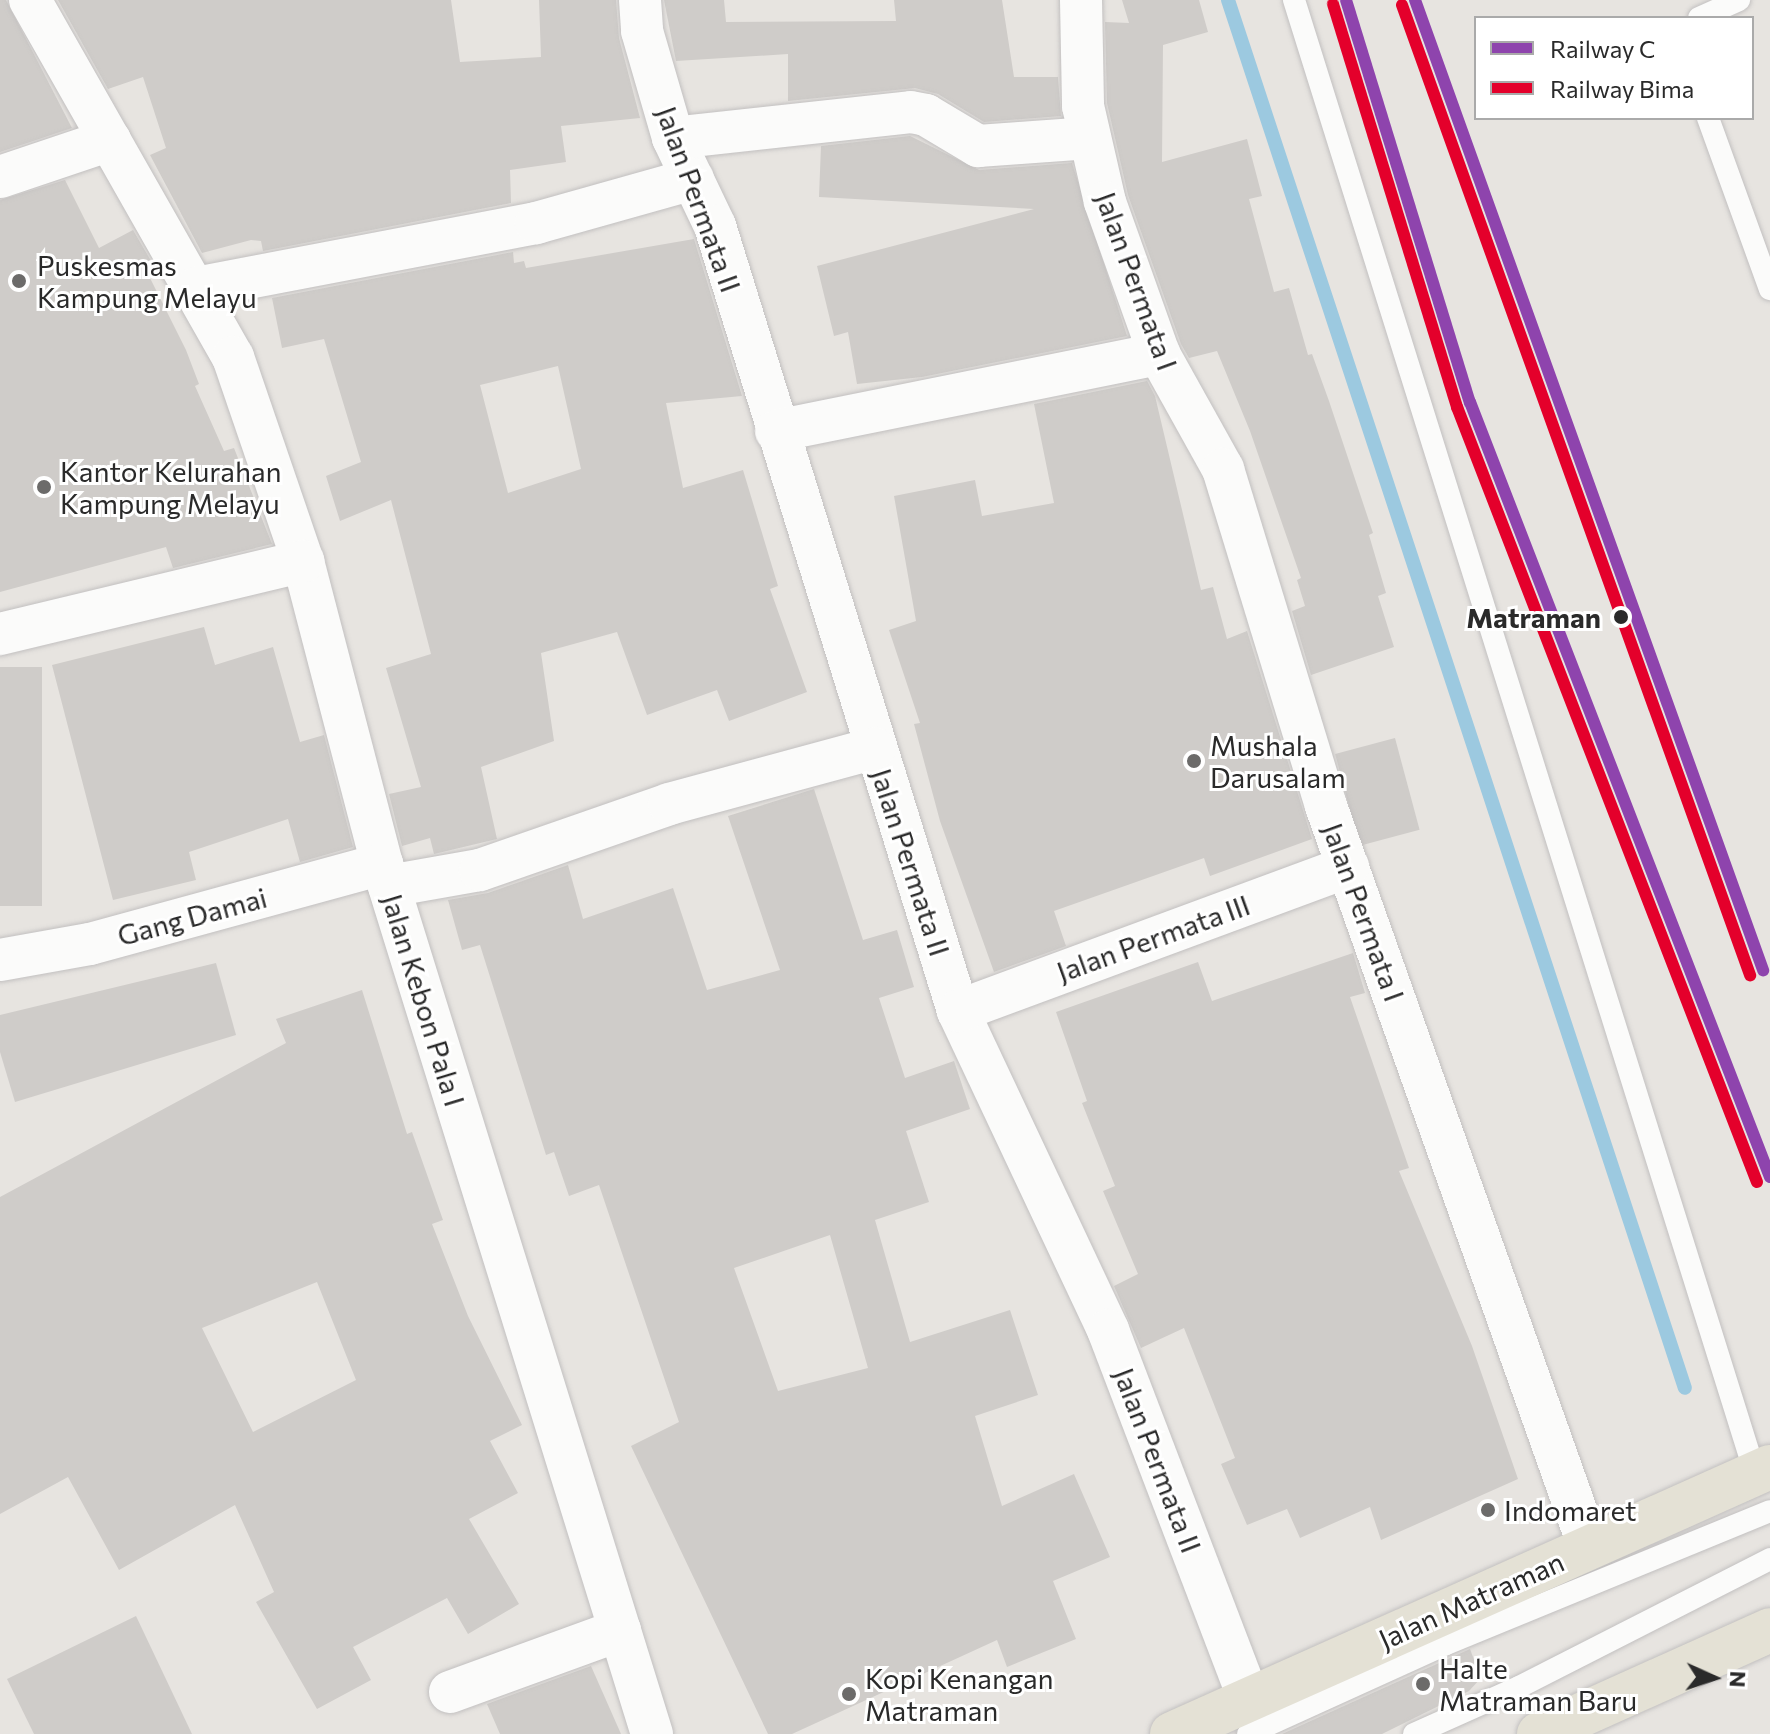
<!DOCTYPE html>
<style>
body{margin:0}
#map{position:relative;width:1770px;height:1734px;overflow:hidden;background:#e7e4e0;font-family:Commissioner,sans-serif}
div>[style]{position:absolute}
.stream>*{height:14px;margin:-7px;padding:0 7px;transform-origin:7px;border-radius:7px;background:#9cc9e0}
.building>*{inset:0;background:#cfccc9;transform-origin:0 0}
.roads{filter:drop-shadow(0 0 2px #c2c0c0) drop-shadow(0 0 2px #c2c0c0)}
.lane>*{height:22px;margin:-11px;padding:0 11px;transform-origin:11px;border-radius:11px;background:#fbfbfa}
.street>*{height:42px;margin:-21px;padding:0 21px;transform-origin:21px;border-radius:21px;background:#fbfbfa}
.primary>*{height:44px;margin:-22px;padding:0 22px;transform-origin:22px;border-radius:22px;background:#e4e1d5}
.rail-1>*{height:12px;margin:-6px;padding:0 6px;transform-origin:6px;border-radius:6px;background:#8e44ad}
.rail-2>*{height:12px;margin:-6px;padding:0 6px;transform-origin:6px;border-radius:6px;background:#e4002b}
.dots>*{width:22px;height:22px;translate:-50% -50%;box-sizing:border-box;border:4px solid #fff;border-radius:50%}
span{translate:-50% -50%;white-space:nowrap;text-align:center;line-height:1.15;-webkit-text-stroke:6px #fff;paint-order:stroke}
.street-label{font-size:28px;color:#2a2a2a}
.poi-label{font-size:28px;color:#2a2a2a}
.left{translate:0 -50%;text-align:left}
.stop-label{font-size:28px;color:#2a2a2a;font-weight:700}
.right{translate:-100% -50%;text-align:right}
.legend{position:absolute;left:1474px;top:16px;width:280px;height:104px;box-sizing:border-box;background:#fff;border:2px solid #aaa;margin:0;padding:10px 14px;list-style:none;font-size:24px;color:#2a2a2a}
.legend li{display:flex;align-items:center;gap:16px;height:40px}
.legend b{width:40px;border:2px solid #aaa}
.north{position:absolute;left:1674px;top:1638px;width:80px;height:80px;-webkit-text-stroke:6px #fff;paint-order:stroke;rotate:93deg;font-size:22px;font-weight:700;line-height:32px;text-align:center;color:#2a2a2a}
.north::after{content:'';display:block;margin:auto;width:28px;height:36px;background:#2a2a2a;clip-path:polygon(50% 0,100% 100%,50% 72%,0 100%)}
</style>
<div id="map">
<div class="stream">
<div style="left:1228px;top:0;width:1461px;rotate:71.78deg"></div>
</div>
<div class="building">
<div style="clip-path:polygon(0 0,6px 0,72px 128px,0 152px)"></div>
<div style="clip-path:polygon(58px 0,451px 0,460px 62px,541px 57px,539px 0,616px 0,619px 38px,640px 118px,561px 126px,566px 162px,510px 170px,511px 203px,263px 251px,261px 241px,251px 240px,202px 253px,150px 155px,166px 148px,143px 77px,108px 89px)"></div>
<div style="clip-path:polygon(664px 0,724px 0,726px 22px,896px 21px,894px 0,1002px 0,1014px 77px,1058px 77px,1061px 116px,984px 122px,938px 94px,915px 88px,788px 101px,788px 54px,676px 61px)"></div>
<div style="clip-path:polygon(1122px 0,1199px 0,1208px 32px,1163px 45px,1162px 162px,1247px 139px,1262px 196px,1249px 199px,1274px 292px,1289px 288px,1308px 355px,1312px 354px,1329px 401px,1373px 533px,1369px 535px,1386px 593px,1378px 596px,1394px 647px,1311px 675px,1292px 611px,1305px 606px,1297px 580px,1301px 578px,1250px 431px,1217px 351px,1189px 358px,1181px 344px,1128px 195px,1107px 103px,1105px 22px,1129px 23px)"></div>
<div style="clip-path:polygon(910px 136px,979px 170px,1072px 163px,1127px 336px,922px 377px,857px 384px,848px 332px,834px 336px,817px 266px,1034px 209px,819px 197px,821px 146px)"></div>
<div style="clip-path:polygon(65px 180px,99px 248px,133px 230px,154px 266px,145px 268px,186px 350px,199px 384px,195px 386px,224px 451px,234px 448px,272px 544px,173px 568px,166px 547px,0 592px,0 200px)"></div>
<div style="clip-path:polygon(evenodd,694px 239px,742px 396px,666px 403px,683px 488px,743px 470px,778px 586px,770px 589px,807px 692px,729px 721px,717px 690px,647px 715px,617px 632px,541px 653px,554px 741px,481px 767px,497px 839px,434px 854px,430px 838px,402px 846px,389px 794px,421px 787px,386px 668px,431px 654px,391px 500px,340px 521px,326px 476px,361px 462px,324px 339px,282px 348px,272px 298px,513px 252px,514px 263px,524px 261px,526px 268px,694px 239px,558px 366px,581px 469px,508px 493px,480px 385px,558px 366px)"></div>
<div style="clip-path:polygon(1147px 381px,1155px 396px,1201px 590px,1213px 587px,1227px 639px,1247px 631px,1312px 839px,1210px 876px,1204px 858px,1054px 911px,1066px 946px,994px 972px,940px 821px,914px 724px,920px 723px,889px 630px,916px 621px,894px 496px,975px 480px,982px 516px,1054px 503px,1034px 404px)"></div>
<div style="clip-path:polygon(204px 627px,215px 665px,273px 647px,300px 742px,324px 735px,353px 847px,300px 862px,288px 819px,189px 852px,196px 880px,113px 900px,52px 665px)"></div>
<div style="left:42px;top:667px;width:239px;height:43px;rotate:90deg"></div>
<div style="left:1395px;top:738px;width:95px;height:62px;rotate:75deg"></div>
<div style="clip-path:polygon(evenodd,814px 789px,863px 940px,897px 930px,914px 987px,879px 998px,905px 1078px,954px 1061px,970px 1109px,906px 1131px,929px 1202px,875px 1220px,910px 1342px,1010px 1310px,1038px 1395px,975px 1416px,1002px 1506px,1074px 1474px,1110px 1557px,1053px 1581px,1076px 1639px,1007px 1667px,997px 1640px,792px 1734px,768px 1734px,631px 1446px,679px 1422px,599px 1185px,569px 1196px,554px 1152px,546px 1155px,480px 945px,462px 950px,448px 900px,488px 893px,568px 865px,583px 919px,673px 888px,707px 990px,780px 970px,728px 816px,814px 789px,830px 1235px,868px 1368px,778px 1391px,734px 1268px,830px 1235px)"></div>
<div style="clip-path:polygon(1353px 953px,1365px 993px,1350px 997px,1409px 1168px,1399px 1171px,1472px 1346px,1518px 1479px,1381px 1540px,1370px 1507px,1300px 1538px,1287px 1509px,1247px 1525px,1221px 1464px,1235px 1458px,1184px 1328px,1141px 1348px,1114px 1286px,1138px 1274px,1103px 1191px,1115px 1186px,1082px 1103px,1087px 1101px,1056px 1012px,1198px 962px,1212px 1001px)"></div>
<div style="clip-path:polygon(216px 963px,236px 1035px,15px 1102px,0 1052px,0 1015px)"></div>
<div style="clip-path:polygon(evenodd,362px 990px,407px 1134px,412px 1132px,443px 1220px,432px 1224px,468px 1316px,522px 1425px,490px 1441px,518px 1493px,469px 1519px,519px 1604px,468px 1634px,447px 1598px,353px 1647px,371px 1680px,317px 1709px,256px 1602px,274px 1592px,235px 1505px,119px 1570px,68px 1477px,0 1514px,0 1197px,286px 1043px,276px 1019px,362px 990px,317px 1282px,356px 1380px,253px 1432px,202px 1328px,317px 1282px)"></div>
<div style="clip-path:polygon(136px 1616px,192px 1734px,34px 1734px,7px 1679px)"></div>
<div style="clip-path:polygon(1470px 1649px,1481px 1678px,1469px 1691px,1382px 1734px,1282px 1734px)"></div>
<div style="clip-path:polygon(591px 1666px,621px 1734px,500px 1734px,487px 1704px)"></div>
</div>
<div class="roads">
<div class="lane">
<div style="left:1294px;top:0;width:1543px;rotate:72.62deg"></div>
<div style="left:1699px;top:18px;width:44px;rotate:-24.2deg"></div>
<div style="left:1708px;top:118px;width:182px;rotate:70.1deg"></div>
<div style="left:1248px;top:1734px;width:217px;rotate:-24.4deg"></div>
<div style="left:1446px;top:1644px;width:350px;rotate:-22.3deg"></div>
<div style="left:1414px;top:1734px;width:115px;rotate:-24.1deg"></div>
<div style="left:1519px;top:1687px;width:282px;rotate:-27deg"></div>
</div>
<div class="street">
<div style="left:30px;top:0;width:411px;rotate:60.4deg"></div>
<div style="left:233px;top:357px;width:216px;rotate:71.1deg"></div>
<div style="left:303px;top:561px;width:313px;rotate:75.4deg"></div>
<div style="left:382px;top:864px;width:911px;rotate:72.76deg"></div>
<div style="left:640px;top:0;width:31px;rotate:86deg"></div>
<div style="left:642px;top:31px;width:111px;rotate:73.8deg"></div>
<div style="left:673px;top:138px;width:98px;rotate:64.5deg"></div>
<div style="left:715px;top:226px;width:822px;rotate:72.8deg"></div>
<div style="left:958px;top:1011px;width:353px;rotate:64.8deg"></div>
<div style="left:1108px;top:1330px;width:396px;rotate:69.1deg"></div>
<div style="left:1081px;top:0;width:106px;rotate:88.9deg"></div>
<div style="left:1083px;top:106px;width:98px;rotate:77.1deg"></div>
<div style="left:1105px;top:202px;width:161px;rotate:70.4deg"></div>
<div style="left:1159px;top:354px;width:132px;rotate:60.9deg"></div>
<div style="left:1223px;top:469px;width:352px;rotate:73deg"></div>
<div style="left:1326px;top:806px;width:786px;rotate:70.46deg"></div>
<div style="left:673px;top:138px;width:239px;rotate:-6.2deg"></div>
<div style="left:911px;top:112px;width:15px;rotate:11deg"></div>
<div style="left:926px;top:115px;width:61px;rotate:30.8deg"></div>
<div style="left:978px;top:146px;width:112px;rotate:-4.1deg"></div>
<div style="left:0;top:177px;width:116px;rotate:-18.6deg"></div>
<div style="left:196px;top:288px;width:346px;rotate:-10.8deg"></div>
<div style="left:536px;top:223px;width:163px;rotate:-15.7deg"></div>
<div style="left:776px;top:431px;width:391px;rotate:-11.4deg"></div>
<div style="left:0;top:634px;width:312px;rotate:-13.5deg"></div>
<div style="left:389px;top:886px;width:92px;rotate:-10deg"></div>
<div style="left:480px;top:870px;width:200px;rotate:-19.2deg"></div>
<div style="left:669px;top:804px;width:213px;rotate:-15.2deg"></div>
<div style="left:0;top:960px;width:91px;rotate:-10.1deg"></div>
<div style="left:90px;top:944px;width:303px;rotate:-15.3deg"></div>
<div style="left:958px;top:1011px;width:416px;rotate:-20.3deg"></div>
<div style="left:450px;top:1692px;width:181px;rotate:-20deg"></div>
</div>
<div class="primary">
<div style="left:1172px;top:1734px;width:655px;rotate:-24.06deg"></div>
<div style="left:1539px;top:1734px;width:253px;rotate:-24.2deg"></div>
</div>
</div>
<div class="rail-1">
<div style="left:1346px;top:0;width:421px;rotate:72.9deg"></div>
<div style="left:1470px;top:402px;width:831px;rotate:68.84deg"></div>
<div style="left:1415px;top:0;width:1031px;rotate:70.26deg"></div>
</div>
<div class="rail-2">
<div style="left:1333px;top:4px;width:422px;rotate:72.9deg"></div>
<div style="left:1457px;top:407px;width:831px;rotate:68.84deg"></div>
<div style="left:1402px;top:5px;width:1031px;rotate:70.26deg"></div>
</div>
<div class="dots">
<div style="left:19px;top:281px;background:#6c6b6a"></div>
<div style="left:44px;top:487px;background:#6c6b6a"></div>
<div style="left:1621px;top:617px;background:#2a2a2a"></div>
<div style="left:1194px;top:761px;background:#6c6b6a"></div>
<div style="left:1488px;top:1510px;background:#6c6b6a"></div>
<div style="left:1423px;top:1684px;background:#6c6b6a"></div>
<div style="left:849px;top:1694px;background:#6c6b6a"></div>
</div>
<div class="street-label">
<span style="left:699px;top:199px;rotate:70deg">Jalan Permata II</span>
<span style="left:1137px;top:281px;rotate:70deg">Jalan Permata I</span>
<span style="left:911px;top:862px;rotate:72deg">Jalan Permata II</span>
<span style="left:1364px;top:912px;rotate:70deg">Jalan Permata I</span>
<span style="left:192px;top:916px;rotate:-15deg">Gang Damai</span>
<span style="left:1153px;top:938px;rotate:-20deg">Jalan Permata III</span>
<span style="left:424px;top:1000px;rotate:73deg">Jalan Kebon Pala I</span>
<span style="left:1158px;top:1460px;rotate:69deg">Jalan Permata II</span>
<span style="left:1471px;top:1600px;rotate:-24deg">Jalan Matraman</span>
</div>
<div class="poi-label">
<span class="left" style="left:37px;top:281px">Puskesmas<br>Kampung Melayu</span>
<span class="left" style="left:60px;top:487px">Kantor Kelurahan<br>Kampung Melayu</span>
<span class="left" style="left:1210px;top:761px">Mushala<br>Darusalam</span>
<span class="left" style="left:1504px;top:1510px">Indomaret</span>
<span class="left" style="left:1439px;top:1684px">Halte<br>Matraman Baru</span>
<span class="left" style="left:865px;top:1694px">Kopi Kenangan<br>Matraman</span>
</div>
<div class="stop-label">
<span class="right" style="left:1601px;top:617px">Matraman</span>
</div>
<ul class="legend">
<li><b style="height:10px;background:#8e44ad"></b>Railway C</li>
<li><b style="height:10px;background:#e4002b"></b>Railway Bima</li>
</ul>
<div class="north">N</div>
</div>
